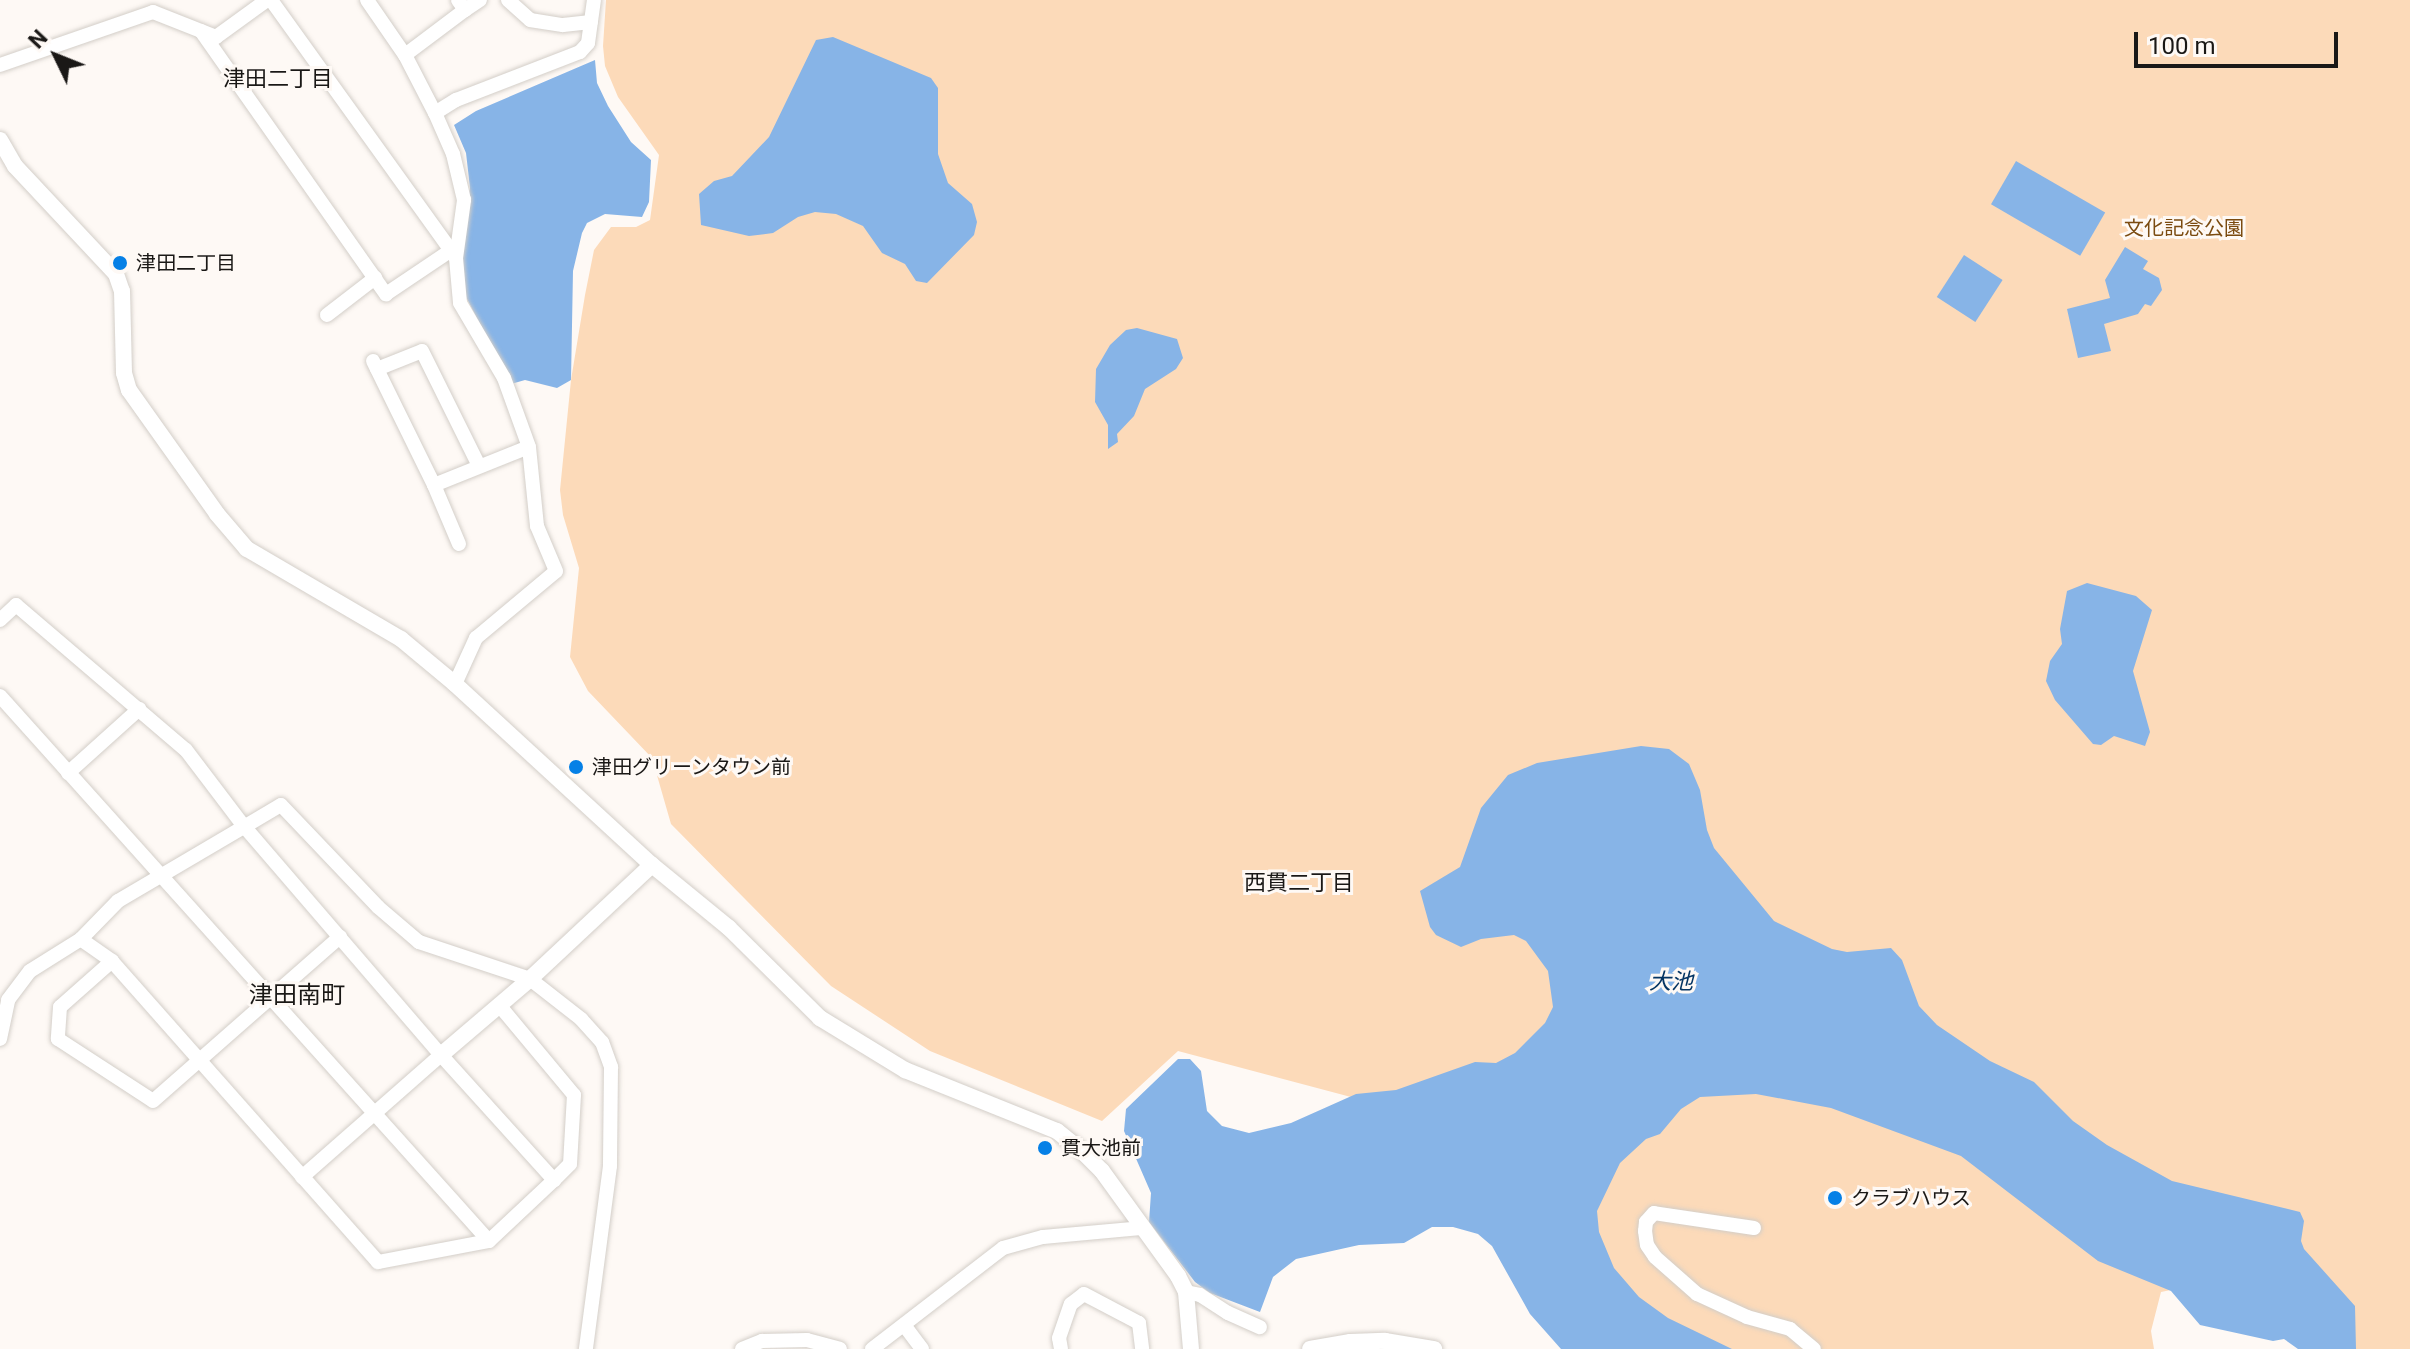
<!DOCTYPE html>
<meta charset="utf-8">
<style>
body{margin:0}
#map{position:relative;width:2410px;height:1349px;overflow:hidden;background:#fef9f5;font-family:Roboto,"Noto Sans JP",sans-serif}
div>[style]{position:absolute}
.green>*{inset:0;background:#fcdab9}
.water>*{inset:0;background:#87b4e7;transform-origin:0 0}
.roads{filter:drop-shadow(0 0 2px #d3cec8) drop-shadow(0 0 2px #d3cec8)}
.minor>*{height:14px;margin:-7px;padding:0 7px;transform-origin:7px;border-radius:7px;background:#fff}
.tertiary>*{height:16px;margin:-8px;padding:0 8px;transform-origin:8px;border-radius:8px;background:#fff}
.dots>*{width:22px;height:22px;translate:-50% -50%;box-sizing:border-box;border:4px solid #fef9f5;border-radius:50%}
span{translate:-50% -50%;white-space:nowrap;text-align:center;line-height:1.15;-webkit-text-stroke:6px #fef9f5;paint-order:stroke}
.park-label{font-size:20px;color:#7b4b10}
.poi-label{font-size:20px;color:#1a1816}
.left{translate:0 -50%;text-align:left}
.neighbourhood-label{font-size:22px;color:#1a1816}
.water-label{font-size:22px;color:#053563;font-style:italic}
.quarter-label{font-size:24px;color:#1a1816}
.north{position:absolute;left:16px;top:16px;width:80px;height:80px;-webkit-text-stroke:6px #fef9f5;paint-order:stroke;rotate:313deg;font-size:22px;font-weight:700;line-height:32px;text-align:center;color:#1a1816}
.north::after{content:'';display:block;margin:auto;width:28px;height:36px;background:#1a1816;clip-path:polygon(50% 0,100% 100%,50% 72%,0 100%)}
.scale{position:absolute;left:2134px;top:32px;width:204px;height:36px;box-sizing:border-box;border:4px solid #1a1816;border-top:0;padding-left:10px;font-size:24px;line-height:28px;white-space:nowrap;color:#1a1816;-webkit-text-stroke:6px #fef9f5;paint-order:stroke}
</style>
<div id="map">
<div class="green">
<div style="clip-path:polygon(606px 0,2410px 0,2410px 1349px,2339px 1349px,2185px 1287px,2161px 1292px,2151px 1331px,2154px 1349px,1682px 1349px,1621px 1302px,1539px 1147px,1178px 1051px,1102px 1121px,930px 1051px,831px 986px,671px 824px,652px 758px,588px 691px,570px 657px,579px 568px,563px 515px,560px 490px,571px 380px,585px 295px,594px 250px,611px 227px,636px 227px,650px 220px,659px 155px,618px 97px,605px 66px,603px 46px)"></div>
</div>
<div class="water">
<div style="clip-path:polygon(833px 37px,931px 78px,938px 88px,938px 154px,948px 183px,972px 204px,977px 222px,974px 235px,927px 283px,916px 281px,905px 264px,882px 253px,863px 226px,836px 214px,815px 212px,798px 217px,773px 233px,749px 236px,701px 225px,699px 194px,714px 181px,732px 176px,769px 137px,816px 40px)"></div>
<div style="clip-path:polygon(595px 60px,597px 83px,608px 106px,631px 142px,651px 160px,649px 202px,642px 217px,605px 214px,587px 223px,582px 233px,573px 271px,571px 380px,557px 388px,525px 380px,511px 384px,463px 291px,461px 268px,470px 188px,466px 153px,454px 125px,476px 111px)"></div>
<div style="left:2016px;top:161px;width:103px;height:50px;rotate:30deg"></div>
<div style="clip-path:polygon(2125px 247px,2148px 261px,2143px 269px,2159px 278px,2162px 290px,2151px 306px,2145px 304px,2138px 314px,2104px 324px,2111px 351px,2078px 358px,2067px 309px,2110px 298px,2105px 280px)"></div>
<div style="left:1964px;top:255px;width:46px;height:50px;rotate:33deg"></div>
<div style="clip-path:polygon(1137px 328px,1177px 339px,1183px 358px,1176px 369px,1145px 389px,1134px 416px,1117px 434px,1118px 442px,1108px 449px,1108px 425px,1095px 402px,1096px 369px,1110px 345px,1126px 330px)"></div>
<div style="clip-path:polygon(2087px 583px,2136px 596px,2152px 610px,2133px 671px,2150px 732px,2145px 746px,2114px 736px,2101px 745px,2093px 744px,2055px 700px,2046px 681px,2050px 661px,2062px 644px,2060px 629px,2067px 591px)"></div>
<div style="clip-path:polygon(1641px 746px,1669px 749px,1689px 764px,1700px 790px,1707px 830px,1714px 848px,1774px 921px,1832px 949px,1847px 952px,1891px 948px,1902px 960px,1919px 1006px,1937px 1025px,1990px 1061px,2034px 1082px,2073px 1121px,2107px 1145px,2172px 1181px,2300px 1212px,2304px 1221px,2301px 1241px,2304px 1249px,2355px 1306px,2356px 1349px,2298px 1349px,2284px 1339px,2273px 1341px,2200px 1325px,2171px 1291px,2098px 1261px,1961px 1156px,1831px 1108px,1756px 1094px,1700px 1097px,1681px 1109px,1660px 1134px,1646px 1139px,1620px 1163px,1597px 1211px,1599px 1232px,1614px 1268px,1639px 1297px,1668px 1318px,1732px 1349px,1561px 1349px,1530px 1314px,1492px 1246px,1478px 1234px,1453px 1227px,1432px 1227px,1404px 1243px,1359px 1245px,1296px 1259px,1273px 1277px,1260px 1312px,1210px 1293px,1195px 1282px,1149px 1222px,1151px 1193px,1124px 1131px,1126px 1109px,1178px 1059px,1190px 1059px,1201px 1071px,1207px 1111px,1222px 1126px,1249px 1133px,1291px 1123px,1356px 1094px,1396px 1090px,1475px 1062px,1496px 1063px,1515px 1053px,1545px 1023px,1553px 1007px,1548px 971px,1526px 941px,1514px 935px,1481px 939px,1461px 947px,1436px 935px,1430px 927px,1420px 891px,1460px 867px,1481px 808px,1508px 775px,1537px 763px)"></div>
</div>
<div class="roads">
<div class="minor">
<div style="left:271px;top:0;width:315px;rotate:54.3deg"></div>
<div style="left:367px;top:0;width:67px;rotate:55.4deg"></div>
<div style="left:405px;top:55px;width:75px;rotate:-36.9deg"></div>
<div style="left:465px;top:10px;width:12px;rotate:-125deg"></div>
<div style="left:508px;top:0;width:30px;rotate:42deg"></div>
<div style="left:530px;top:20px;width:33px;rotate:9deg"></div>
<div style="left:563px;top:25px;width:28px;rotate:-6deg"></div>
<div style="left:465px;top:10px;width:18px;rotate:-34deg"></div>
<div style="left:201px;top:31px;width:322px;rotate:54.9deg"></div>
<div style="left:386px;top:294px;width:77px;rotate:-33.9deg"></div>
<div style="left:405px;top:55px;width:65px;rotate:62.7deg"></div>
<div style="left:0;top:65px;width:162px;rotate:-19.1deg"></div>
<div style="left:153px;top:12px;width:68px;rotate:21.6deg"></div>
<div style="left:216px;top:37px;width:63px;rotate:-36deg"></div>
<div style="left:327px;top:315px;width:61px;rotate:-37.6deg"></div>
<div style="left:373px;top:361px;width:138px;rotate:63.8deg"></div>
<div style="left:434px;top:485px;width:102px;rotate:-21.8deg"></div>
<div style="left:377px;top:369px;width:48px;rotate:-21.8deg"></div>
<div style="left:422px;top:351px;width:128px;rotate:63.6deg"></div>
<div style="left:434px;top:485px;width:64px;rotate:67deg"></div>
<div style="left:0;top:620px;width:22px;rotate:-43deg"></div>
<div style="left:16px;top:605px;width:223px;rotate:40.5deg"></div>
<div style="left:186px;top:750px;width:94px;rotate:52.8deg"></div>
<div style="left:243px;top:825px;width:303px;rotate:49.3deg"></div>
<div style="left:441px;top:1055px;width:169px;rotate:47.9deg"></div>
<div style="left:554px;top:1180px;width:89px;rotate:136.8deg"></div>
<div style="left:489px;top:1241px;width:113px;rotate:169.3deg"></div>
<div style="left:378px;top:1262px;width:402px;rotate:-131.5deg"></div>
<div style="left:112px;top:961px;width:38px;rotate:-145deg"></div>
<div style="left:455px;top:684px;width:51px;rotate:-65.5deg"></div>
<div style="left:476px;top:638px;width:104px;rotate:-39.9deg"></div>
<div style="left:556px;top:571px;width:49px;rotate:-112.9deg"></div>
<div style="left:537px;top:526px;width:79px;rotate:-95.8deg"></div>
<div style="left:529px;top:447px;width:73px;rotate:-109.9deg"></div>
<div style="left:504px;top:378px;width:87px;rotate:-120.4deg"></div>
<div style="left:460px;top:303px;width:45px;rotate:-95.1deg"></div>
<div style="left:456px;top:258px;width:59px;rotate:-82.1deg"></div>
<div style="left:464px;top:200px;width:47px;rotate:-103.4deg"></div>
<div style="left:453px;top:154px;width:45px;rotate:-113.7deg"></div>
<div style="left:435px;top:113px;width:25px;rotate:-32deg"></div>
<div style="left:456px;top:100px;width:133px;rotate:-21.2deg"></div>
<div style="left:580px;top:52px;width:12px;rotate:-48deg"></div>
<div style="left:588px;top:43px;width:43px;rotate:-82.1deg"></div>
<div style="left:0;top:696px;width:732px;rotate:48.1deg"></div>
<div style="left:68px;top:773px;width:96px;rotate:-42deg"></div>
<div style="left:112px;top:961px;width:69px;rotate:138.5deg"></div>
<div style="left:60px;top:1007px;width:32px;rotate:94deg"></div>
<div style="left:58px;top:1039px;width:113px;rotate:33.1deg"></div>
<div style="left:153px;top:1101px;width:249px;rotate:-41.3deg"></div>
<div style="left:499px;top:1005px;width:117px;rotate:50.2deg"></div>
<div style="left:574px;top:1095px;width:69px;rotate:93.3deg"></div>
<div style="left:570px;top:1164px;width:23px;rotate:135deg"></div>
<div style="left:0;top:1039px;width:40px;rotate:-78deg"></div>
<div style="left:8px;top:1000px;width:36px;rotate:-53deg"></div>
<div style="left:30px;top:971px;width:60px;rotate:-32.1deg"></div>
<div style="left:81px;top:939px;width:53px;rotate:-45.8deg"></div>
<div style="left:118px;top:901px;width:189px;rotate:-30.5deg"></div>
<div style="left:281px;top:805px;width:141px;rotate:46.4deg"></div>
<div style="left:378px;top:907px;width:54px;rotate:40.5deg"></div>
<div style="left:419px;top:942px;width:117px;rotate:18.4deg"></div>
<div style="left:530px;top:979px;width:65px;rotate:38.1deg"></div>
<div style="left:581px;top:1019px;width:31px;rotate:48deg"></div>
<div style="left:602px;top:1042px;width:27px;rotate:70deg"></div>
<div style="left:611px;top:1067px;width:99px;rotate:90.6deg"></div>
<div style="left:610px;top:1166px;width:185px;rotate:97.5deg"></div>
<div style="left:302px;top:1177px;width:185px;rotate:-41.3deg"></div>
<div style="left:1754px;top:1228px;width:101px;rotate:-171.5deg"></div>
<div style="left:1654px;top:1213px;width:12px;rotate:132deg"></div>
<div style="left:1646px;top:1222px;width:9px;rotate:96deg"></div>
<div style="left:1645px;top:1231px;width:14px;rotate:82deg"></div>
<div style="left:1647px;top:1245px;width:14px;rotate:56deg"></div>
<div style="left:1655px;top:1257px;width:56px;rotate:41.4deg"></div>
<div style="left:1697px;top:1294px;width:55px;rotate:24.7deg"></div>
<div style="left:1747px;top:1317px;width:45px;rotate:15.6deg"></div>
<div style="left:1790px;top:1329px;width:31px;rotate:40deg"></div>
<div style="left:1186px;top:1292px;width:14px;rotate:12deg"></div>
<div style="left:1200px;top:1295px;width:33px;rotate:33deg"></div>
<div style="left:1228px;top:1313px;width:35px;rotate:24deg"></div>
<div style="left:904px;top:1325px;width:30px;rotate:53deg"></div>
<div style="left:742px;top:1349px;width:22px;rotate:-22deg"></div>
<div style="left:762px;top:1341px;width:45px;rotate:-1.3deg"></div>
<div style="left:807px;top:1340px;width:34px;rotate:15deg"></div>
<div style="left:872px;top:1349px;width:165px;rotate:-37.6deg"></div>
<div style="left:1003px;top:1248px;width:41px;rotate:-15.4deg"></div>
<div style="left:1043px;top:1237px;width:98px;rotate:-5.2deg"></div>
<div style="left:1061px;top:1349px;width:11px;rotate:-100deg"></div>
<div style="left:1059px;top:1338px;width:36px;rotate:-71deg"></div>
<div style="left:1071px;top:1304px;width:16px;rotate:-38deg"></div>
<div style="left:1084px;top:1294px;width:62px;rotate:27.8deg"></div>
<div style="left:1139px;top:1323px;width:26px;rotate:83deg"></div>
</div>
<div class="tertiary">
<div style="left:0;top:140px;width:30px;rotate:60deg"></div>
<div style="left:15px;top:166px;width:148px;rotate:46.9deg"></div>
<div style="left:116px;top:274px;width:18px;rotate:71deg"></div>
<div style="left:122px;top:291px;width:82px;rotate:88.6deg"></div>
<div style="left:124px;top:373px;width:18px;rotate:74deg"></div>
<div style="left:129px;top:390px;width:152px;rotate:54.6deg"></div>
<div style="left:217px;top:514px;width:46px;rotate:49.4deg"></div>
<div style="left:247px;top:549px;width:178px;rotate:30.3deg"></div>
<div style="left:401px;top:639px;width:70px;rotate:39.8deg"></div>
<div style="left:455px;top:684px;width:268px;rotate:42.6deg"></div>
<div style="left:652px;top:865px;width:99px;rotate:39.3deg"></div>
<div style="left:729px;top:928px;width:128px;rotate:44.7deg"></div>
<div style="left:820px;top:1018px;width:100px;rotate:31.5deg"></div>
<div style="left:905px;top:1070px;width:164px;rotate:21.9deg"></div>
<div style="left:1057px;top:1131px;width:33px;rotate:39deg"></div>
<div style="left:1083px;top:1152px;width:27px;rotate:45deg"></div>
<div style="left:1102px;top:1171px;width:130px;rotate:54.1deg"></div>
<div style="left:1178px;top:1276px;width:18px;rotate:63deg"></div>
<div style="left:1186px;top:1292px;width:57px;rotate:85deg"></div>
<div style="left:441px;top:1055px;width:117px;rotate:-40.5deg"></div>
<div style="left:530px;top:979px;width:167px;rotate:-43.1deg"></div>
<div style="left:1310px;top:1349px;width:41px;rotate:-9.9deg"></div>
<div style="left:1350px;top:1342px;width:35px;rotate:-2deg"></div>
<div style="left:1385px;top:1341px;width:50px;rotate:9.3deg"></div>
</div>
</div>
<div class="dots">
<div style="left:120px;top:263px;background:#0680e6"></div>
<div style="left:576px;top:767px;background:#0680e6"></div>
<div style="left:1045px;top:1148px;background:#0680e6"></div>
<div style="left:1835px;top:1198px;background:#0680e6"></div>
</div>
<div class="park-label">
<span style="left:2184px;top:228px">文化記念公園</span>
</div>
<div class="poi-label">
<span class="left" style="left:136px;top:263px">津田二丁目</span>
<span class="left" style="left:592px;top:767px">津田グリーンタウン前</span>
<span class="left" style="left:1061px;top:1148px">貫大池前</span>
<span class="left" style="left:1851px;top:1198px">クラブハウス</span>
</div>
<div class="neighbourhood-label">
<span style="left:278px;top:79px">津田二丁目</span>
<span style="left:1299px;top:883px">西貫二丁目</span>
</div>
<div class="water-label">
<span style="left:1671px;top:982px">大池</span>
</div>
<div class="quarter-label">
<span style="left:297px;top:996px">津田南町</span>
</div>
<div class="north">N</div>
<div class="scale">100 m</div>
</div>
